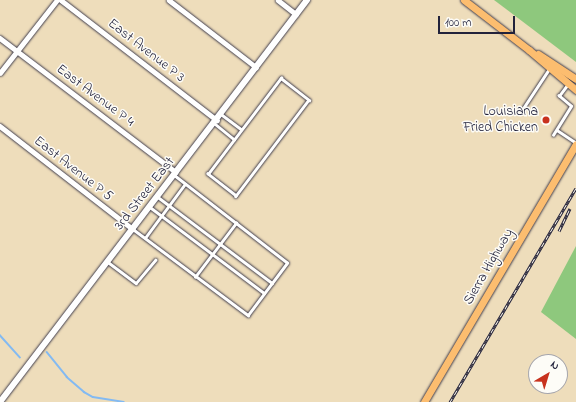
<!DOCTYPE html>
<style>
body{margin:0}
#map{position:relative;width:576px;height:402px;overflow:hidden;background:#edb;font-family:"Indie Flower",sans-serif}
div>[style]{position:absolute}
.green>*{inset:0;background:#8ec87d}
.stream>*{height:1.5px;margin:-0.75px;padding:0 0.75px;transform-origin:0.75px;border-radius:0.75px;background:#83baf2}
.roads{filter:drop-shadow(0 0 1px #413e4e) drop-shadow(0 0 1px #413e4e)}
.service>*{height:2.5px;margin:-1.25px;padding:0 1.25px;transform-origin:1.25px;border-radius:1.25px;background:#fff}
.minor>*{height:4.5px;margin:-2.25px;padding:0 2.25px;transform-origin:2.25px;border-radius:2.25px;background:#fff}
.tertiary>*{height:6px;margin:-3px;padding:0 3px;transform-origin:3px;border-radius:3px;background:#fff}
.primary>*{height:7px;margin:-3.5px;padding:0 3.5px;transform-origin:3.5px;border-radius:3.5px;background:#fcbd6f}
.rail>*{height:3px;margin-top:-1.5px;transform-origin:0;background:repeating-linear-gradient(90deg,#fdfcf7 0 4.5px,#22223b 0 9px);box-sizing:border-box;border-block:1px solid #22223b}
.dots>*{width:11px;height:11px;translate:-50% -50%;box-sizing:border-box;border:2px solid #fdfcf7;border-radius:50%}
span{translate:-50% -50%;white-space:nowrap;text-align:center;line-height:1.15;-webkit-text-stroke:3px #fdfcf7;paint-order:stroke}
.street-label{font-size:14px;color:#22223b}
.poi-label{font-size:14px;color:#22223b}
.right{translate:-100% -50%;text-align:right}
.north{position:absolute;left:528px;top:354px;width:40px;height:40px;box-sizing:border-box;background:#fdfcf7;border:1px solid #a5a5ac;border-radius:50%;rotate:38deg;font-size:11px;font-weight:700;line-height:16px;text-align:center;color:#22223b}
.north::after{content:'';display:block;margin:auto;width:14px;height:18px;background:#c8321e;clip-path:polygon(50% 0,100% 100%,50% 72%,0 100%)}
.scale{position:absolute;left:438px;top:16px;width:77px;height:18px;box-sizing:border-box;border:2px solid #22223b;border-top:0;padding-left:5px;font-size:12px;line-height:14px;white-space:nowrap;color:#22223b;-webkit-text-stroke:3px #fdfcf7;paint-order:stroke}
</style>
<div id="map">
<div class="green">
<div style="clip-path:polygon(494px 0,576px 0,576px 62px)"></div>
<div style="clip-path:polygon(576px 246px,576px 339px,541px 312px)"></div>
</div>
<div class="stream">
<div style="left:0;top:335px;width:30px;rotate:48deg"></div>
<div style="left:47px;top:352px;width:32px;rotate:51deg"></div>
<div style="left:67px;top:377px;width:23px;rotate:41deg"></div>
<div style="left:84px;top:392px;width:10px;rotate:29deg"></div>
<div style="left:93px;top:397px;width:31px;rotate:9deg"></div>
</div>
<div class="roads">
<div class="service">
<div style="left:281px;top:78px;width:36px;rotate:38deg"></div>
<div style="left:309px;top:100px;width:121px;rotate:127.2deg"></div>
<div style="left:236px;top:196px;width:36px;rotate:-142deg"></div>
<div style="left:208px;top:174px;width:121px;rotate:-52.8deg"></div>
<div style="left:522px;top:110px;width:49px;rotate:-56.6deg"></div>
<div style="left:221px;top:114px;width:25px;rotate:37deg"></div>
<div style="left:214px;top:123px;width:26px;rotate:39deg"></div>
<div style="left:557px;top:130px;width:23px;rotate:34deg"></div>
<div style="left:553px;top:135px;width:34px;rotate:-58deg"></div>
<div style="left:571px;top:106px;width:16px;rotate:-140deg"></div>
<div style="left:559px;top:96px;width:15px;rotate:-53deg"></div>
<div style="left:158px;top:197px;width:143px;rotate:37deg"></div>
<div style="left:150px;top:207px;width:143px;rotate:37deg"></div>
<div style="left:133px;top:229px;width:144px;rotate:36.8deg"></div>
<div style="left:248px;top:315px;width:65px;rotate:-53.1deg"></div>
<div style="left:287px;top:263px;width:142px;rotate:-142.2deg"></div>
<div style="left:145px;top:238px;width:67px;rotate:-53.5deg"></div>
<div style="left:108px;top:262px;width:35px;rotate:37deg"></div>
<div style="left:136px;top:283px;width:30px;rotate:-50deg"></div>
<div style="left:195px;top:277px;width:68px;rotate:-52.8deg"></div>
</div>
<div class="minor">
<div style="left:61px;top:0;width:197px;rotate:37.6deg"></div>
<div style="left:169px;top:0;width:110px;rotate:37.6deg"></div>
<div style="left:278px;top:0;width:23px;rotate:38deg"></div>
<div style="left:0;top:38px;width:221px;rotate:37.3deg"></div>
<div style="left:0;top:73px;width:93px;rotate:-52deg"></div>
<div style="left:0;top:126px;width:168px;rotate:37.8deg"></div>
</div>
<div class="tertiary">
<div style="left:0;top:402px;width:506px;rotate:-52.63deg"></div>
</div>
<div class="primary">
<div style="left:464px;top:0;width:82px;rotate:37.6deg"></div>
<div style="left:529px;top:50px;width:62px;rotate:40.4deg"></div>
<div style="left:538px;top:54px;width:45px;rotate:33.3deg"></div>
<div style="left:424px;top:402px;width:299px;rotate:-59.5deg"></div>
</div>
</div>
<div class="rail">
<div style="left:559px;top:231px;width:25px;rotate:-64deg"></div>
<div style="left:450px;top:402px;width:248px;rotate:-59.5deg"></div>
</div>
<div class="dots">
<div style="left:546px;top:120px;background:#c8321e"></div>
</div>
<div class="street-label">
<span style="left:146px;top:51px;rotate:38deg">East Avenue P 3</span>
<span style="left:95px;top:96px;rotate:37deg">East Avenue P 4</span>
<span style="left:73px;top:169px;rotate:38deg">East Avenue P 5</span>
<span style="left:145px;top:194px;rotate:-52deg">3rd Street East</span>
<span style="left:489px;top:267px;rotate:-60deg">Sierra Highway</span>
</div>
<div class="poi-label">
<span class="right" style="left:538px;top:120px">Louisiana<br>Fried Chicken</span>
</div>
<div class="north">N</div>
<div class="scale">100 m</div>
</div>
